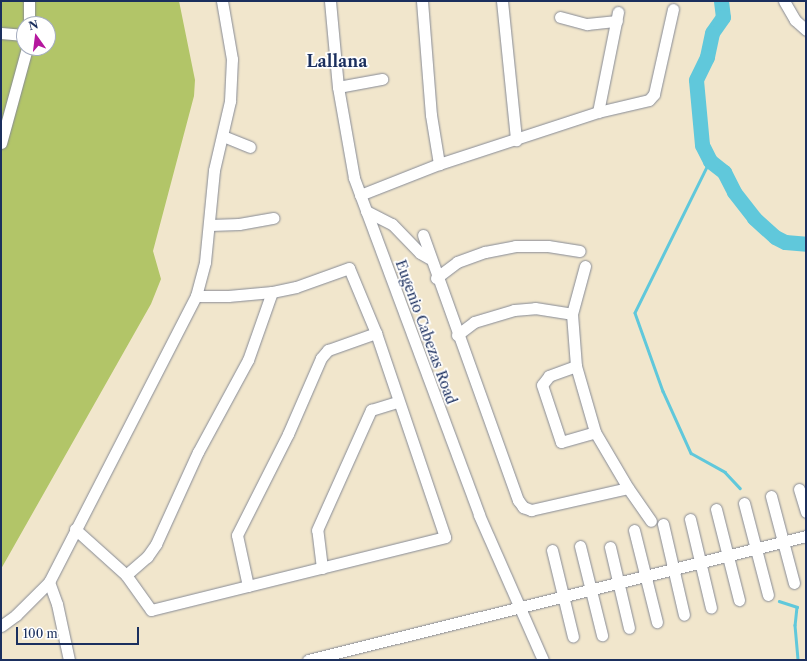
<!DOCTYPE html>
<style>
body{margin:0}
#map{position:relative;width:807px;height:661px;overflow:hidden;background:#f1e6cc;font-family:"Libre Caslon Text",serif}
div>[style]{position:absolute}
.green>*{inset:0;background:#b2c568}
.stream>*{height:2.5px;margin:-1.25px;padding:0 1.25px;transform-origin:1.25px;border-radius:1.25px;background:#60c8db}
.river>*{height:15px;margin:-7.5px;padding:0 7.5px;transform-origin:7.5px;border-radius:7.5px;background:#60c8db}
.roads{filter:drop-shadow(0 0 1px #868a95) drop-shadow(0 0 1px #868a95)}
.minor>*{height:11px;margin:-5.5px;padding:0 5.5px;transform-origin:5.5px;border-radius:5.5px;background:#fff}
span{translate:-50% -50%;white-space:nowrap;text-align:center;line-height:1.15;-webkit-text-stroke:3.5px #fff;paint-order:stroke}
.street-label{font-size:14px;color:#1b2f5e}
.quarter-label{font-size:16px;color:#1b2f5e;font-weight:700}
.frame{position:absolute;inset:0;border:2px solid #1b2f5e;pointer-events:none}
.north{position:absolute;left:16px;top:16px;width:40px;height:40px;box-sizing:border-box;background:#fff;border:1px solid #a4acbf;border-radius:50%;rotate:346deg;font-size:11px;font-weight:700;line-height:16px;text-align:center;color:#1b2f5e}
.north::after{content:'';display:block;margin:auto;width:14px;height:18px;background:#b5179e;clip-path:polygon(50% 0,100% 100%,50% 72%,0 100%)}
.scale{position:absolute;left:16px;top:627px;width:123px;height:18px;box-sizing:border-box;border:2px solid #1b2f5e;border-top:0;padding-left:5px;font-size:12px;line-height:14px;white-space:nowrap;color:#1b2f5e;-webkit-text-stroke:3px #fff;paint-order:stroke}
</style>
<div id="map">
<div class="green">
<div style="clip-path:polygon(evenodd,1px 1px,179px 1px,195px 80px,194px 96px,153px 251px,161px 279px,151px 304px,1px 569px,1px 1px,24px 24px,48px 24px,48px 48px,24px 48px,24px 24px)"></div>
</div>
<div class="stream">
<div style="left:710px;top:161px;width:169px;rotate:116.3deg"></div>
<div style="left:635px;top:313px;width:83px;rotate:70.3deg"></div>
<div style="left:663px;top:391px;width:68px;rotate:65.7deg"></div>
<div style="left:691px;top:453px;width:39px;rotate:29deg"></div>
<div style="left:725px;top:472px;width:22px;rotate:47deg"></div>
<div style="left:779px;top:601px;width:19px;rotate:18deg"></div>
<div style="left:797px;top:607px;width:18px;rotate:96deg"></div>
<div style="left:795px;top:625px;width:35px;rotate:85deg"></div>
</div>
<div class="river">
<div style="left:721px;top:1px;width:16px;rotate:83deg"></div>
<div style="left:723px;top:17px;width:19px;rotate:125deg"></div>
<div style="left:712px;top:33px;width:25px;rotate:102deg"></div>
<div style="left:707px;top:57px;width:25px;rotate:116deg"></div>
<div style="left:696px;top:80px;width:65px;rotate:84.7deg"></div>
<div style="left:702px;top:145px;width:18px;rotate:63deg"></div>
<div style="left:710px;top:161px;width:18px;rotate:38deg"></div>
<div style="left:724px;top:172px;width:22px;rotate:63deg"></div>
<div style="left:734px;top:192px;width:33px;rotate:52deg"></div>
<div style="left:754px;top:218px;width:28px;rotate:42deg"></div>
<div style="left:775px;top:237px;width:11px;rotate:27deg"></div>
<div style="left:785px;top:242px;width:21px;rotate:5deg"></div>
</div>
<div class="roads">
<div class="minor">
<div style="left:29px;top:1px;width:23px;rotate:90deg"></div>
<div style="left:330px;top:1px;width:86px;rotate:84.7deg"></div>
<div style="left:338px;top:87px;width:92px;rotate:80deg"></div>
<div style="left:354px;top:178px;width:359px;rotate:69.6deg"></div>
<div style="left:479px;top:515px;width:158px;rotate:66.2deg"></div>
<div style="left:422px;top:1px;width:114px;rotate:85.5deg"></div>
<div style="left:431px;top:115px;width:50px;rotate:80.7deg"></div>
<div style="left:502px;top:1px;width:140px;rotate:84.2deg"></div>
<div style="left:784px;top:1px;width:22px;rotate:60deg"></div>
<div style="left:795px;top:20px;width:15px;rotate:42deg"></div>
<div style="left:560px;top:17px;width:28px;rotate:15deg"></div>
<div style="left:587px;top:24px;width:30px;rotate:-6deg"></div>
<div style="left:1px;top:33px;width:23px;rotate:5deg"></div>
<div style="left:338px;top:87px;width:45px;rotate:-10.3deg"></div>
<div style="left:598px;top:112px;width:102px;rotate:-78.7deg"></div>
<div style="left:223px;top:136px;width:29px;rotate:22deg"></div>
<div style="left:1px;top:143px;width:98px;rotate:-74.7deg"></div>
<div style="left:360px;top:195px;width:85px;rotate:-21.4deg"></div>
<div style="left:439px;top:164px;width:167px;rotate:-18.1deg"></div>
<div style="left:598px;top:112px;width:52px;rotate:-13.2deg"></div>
<div style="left:649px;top:100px;width:8px;rotate:-50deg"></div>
<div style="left:654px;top:94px;width:87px;rotate:-77.4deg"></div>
<div style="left:366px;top:211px;width:29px;rotate:27deg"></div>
<div style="left:392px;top:224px;width:40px;rotate:46deg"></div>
<div style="left:420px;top:253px;width:10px;rotate:29deg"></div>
<div style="left:210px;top:225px;width:29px;rotate:-2deg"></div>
<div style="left:239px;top:224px;width:35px;rotate:-10deg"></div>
<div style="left:423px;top:235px;width:282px;rotate:70.3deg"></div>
<div style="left:518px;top:500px;width:9px;rotate:54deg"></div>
<div style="left:523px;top:507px;width:9px;rotate:21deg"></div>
<div style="left:531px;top:510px;width:99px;rotate:-12.8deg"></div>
<div style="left:585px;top:266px;width:50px;rotate:105.2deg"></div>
<div style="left:572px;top:314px;width:52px;rotate:85.6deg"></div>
<div style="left:576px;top:366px;width:69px;rotate:73.9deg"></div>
<div style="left:595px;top:432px;width:65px;rotate:59.5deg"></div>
<div style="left:628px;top:488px;width:40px;rotate:55.1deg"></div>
<div style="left:436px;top:278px;width:26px;rotate:-37deg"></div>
<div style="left:457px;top:262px;width:30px;rotate:-20deg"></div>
<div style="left:485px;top:252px;width:31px;rotate:-11deg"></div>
<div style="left:515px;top:246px;width:33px"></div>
<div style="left:548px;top:246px;width:32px;rotate:9deg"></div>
<div style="left:457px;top:335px;width:21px;rotate:-37deg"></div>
<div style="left:474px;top:322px;width:42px;rotate:-16.7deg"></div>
<div style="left:514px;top:310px;width:21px;rotate:-5deg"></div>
<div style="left:535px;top:308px;width:37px;rotate:9deg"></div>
<div style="left:576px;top:366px;width:29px;rotate:160deg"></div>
<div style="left:549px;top:376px;width:11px;rotate:128deg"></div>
<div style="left:542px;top:385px;width:60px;rotate:71.6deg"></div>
<div style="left:561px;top:442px;width:35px;rotate:-16deg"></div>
<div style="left:799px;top:489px;width:24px;rotate:73deg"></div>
<div style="left:771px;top:496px;width:90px;rotate:75.2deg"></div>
<div style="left:744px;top:503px;width:95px;rotate:75.4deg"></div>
<div style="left:716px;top:509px;width:94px;rotate:75.8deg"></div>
<div style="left:690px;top:519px;width:91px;rotate:76.7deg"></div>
<div style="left:663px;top:524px;width:93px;rotate:77deg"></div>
<div style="left:75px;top:529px;width:69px;rotate:42deg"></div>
<div style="left:126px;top:575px;width:43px;rotate:54.5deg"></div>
<div style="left:151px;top:610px;width:303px;rotate:-13.9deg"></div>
<div style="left:445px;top:537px;width:215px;rotate:-108.7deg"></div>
<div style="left:376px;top:333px;width:70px;rotate:-112.6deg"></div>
<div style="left:349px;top:268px;width:56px;rotate:160.3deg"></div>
<div style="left:296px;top:287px;width:25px;rotate:168deg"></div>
<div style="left:272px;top:292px;width:44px;rotate:174.8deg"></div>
<div style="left:228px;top:296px;width:32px;rotate:180deg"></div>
<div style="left:634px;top:530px;width:95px;rotate:76deg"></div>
<div style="left:580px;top:546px;width:92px;rotate:76.1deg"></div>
<div style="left:610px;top:547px;width:83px;rotate:76.8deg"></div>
<div style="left:552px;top:550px;width:89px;rotate:76.4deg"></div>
<div style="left:322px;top:568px;width:38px;rotate:-97deg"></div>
<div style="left:317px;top:530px;width:132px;rotate:-65.8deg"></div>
<div style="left:371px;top:410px;width:28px;rotate:-17deg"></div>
<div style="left:126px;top:575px;width:28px;rotate:-41deg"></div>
<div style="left:147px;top:557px;width:16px;rotate:-55deg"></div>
<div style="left:156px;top:544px;width:101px;rotate:-65.5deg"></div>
<div style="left:198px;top:452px;width:105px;rotate:-61.5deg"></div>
<div style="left:248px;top:360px;width:72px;rotate:-70.6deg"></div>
<div style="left:49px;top:582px;width:23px;rotate:70deg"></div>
<div style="left:57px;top:604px;width:57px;rotate:77.9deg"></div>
<div style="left:248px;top:586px;width:52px;rotate:-102.2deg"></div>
<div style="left:237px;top:535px;width:113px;rotate:-63.2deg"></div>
<div style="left:288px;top:434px;width:83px;rotate:-66.5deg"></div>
<div style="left:321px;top:358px;width:11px;rotate:-49deg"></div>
<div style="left:328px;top:350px;width:51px;rotate:-19.5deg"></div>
<div style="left:1px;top:626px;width:19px;rotate:-36deg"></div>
<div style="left:16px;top:615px;width:47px;rotate:-45deg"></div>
<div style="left:49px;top:582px;width:322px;rotate:-62.8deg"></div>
<div style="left:196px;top:296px;width:35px;rotate:-75deg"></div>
<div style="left:205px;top:262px;width:92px;rotate:-84.4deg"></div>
<div style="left:214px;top:170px;width:71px;rotate:-76.9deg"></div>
<div style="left:230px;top:101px;width:42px;rotate:-87.3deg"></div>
<div style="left:232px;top:59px;width:59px;rotate:-99.8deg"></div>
<div style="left:308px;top:660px;width:513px;rotate:-13.98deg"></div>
</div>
</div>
<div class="street-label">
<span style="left:426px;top:332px;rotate:70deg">Eugenio Cabezas Road</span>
</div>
<div class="quarter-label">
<span style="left:337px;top:61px">Lallana</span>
</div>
<div class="frame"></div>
<div class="north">N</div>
<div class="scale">100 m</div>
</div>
